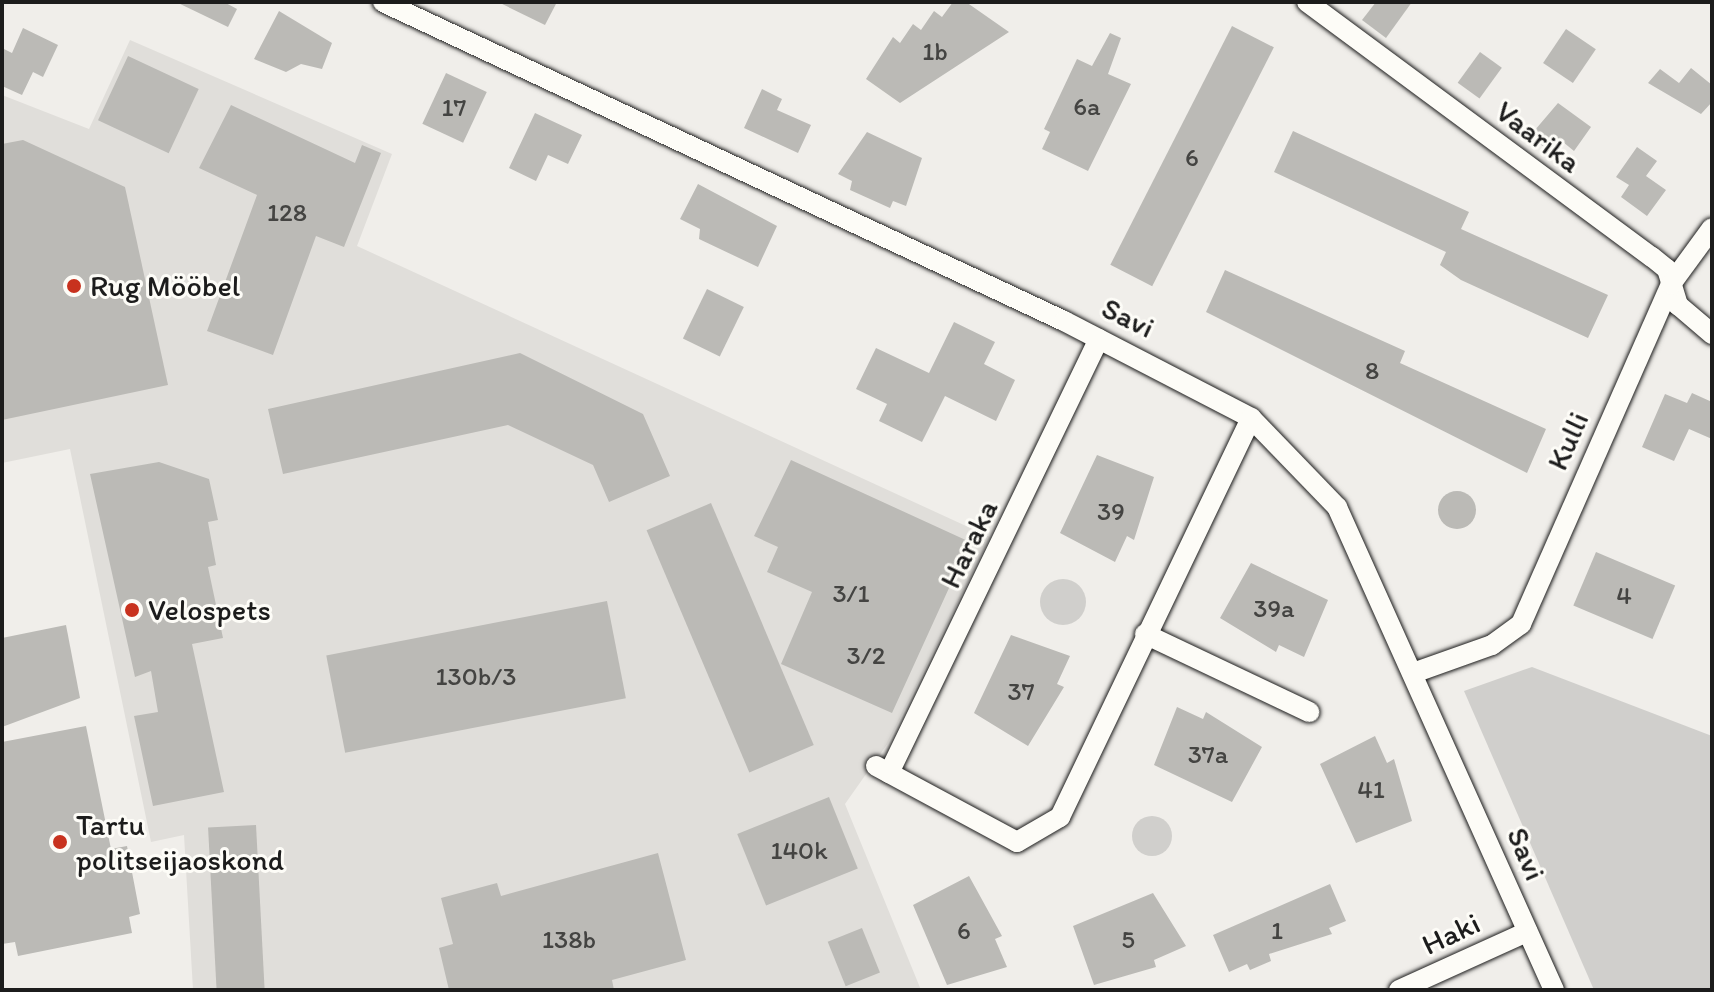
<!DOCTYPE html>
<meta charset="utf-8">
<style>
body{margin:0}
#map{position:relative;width:1714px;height:992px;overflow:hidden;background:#f0eeea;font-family:Itim,sans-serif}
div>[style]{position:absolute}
.built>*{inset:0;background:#e0deda}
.green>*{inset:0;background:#d0cfcc}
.round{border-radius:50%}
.building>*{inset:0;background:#bbbab6;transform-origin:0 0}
.roads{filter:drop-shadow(0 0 2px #1c1c1c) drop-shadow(0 0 2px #1c1c1c)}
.minor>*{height:20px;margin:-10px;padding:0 10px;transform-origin:10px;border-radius:10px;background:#fdfcf7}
.dots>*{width:22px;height:22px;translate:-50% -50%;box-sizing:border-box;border:4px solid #fdfcf7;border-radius:50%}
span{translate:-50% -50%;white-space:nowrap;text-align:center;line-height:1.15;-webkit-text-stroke:6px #fdfcf7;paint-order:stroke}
.number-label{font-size:26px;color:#444442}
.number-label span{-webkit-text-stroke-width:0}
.street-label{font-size:30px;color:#1c1c1c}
.poi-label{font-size:30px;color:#1c1c1c}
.left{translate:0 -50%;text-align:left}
.frame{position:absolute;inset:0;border:4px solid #1c1c1c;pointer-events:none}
</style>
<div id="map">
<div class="built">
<div style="clip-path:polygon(130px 40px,392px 154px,357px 246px,990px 537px,888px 743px,845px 804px,921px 990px,193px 990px,184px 835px,151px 842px,70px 449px,2px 463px,2px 95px,89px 129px)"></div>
</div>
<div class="green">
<div class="round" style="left:1040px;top:579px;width:46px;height:46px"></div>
<div style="clip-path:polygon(1532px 667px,1712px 736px,1712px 990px,1594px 990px,1464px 691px)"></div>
<div class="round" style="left:1132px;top:816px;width:40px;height:40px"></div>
</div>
<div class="building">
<div style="clip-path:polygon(176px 2px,224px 2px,237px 9px,228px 27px)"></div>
<div style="clip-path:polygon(498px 2px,557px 2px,545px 25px)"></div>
<div style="clip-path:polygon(953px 2px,966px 2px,1009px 32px,900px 103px,866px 79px,893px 37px,900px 43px,913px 24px,921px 30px,934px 11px,942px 17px)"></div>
<div style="clip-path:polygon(1376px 2px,1412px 2px,1386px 38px,1362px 20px)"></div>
<div style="clip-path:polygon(279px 11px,332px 43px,322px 69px,301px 64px,286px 72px,254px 59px)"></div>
<div style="left:1232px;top:26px;width:47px;height:268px;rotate:27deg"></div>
<div style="clip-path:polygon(23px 28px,58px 45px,43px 77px,33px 72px,22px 95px,2px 86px,2px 48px,12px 53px)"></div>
<div style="left:1566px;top:29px;width:36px;height:41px;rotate:34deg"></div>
<div style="clip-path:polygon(1110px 33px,1121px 38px,1108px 74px,1131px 84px,1088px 171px,1042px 149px,1050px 132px,1044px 129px,1077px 59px,1092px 66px)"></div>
<div style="left:1480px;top:52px;width:27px;height:38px;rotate:36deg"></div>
<div style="left:128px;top:56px;width:78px;height:71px;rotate:25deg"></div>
<div style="clip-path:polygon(1691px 68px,1712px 85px,1712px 102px,1701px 114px,1648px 83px,1660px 69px,1679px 83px)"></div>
<div style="left:446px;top:73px;width:45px;height:56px;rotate:25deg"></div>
<div style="clip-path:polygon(762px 89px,782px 99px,777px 110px,811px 125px,798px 153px,744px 128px)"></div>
<div style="clip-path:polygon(1558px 103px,1591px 127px,1574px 151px,1563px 142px,1555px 154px,1529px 137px)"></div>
<div style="clip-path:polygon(231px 105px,355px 163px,362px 145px,381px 153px,344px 247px,316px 236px,273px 355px,207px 331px,257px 195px,199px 168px)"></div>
<div style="clip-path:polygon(535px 113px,582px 135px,568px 164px,548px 155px,536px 181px,509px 168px)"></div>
<div style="clip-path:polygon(1293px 131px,1469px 212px,1461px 229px,1608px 295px,1588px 338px,1461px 280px,1440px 265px,1446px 252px,1274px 172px)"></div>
<div style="clip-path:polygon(867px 132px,922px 158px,906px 206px,893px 201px,890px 208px,850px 190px,852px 181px,838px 174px)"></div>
<div style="clip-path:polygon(23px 140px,125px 187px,168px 385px,2px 420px,2px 144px)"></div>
<div style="clip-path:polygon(1637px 147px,1657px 161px,1646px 176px,1666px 190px,1647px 216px,1621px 197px,1629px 185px,1616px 177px)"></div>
<div style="clip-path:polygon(698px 184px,777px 226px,758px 267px,699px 239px,700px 229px,680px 219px)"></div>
<div style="clip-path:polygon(1225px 270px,1405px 351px,1400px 363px,1546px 429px,1527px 473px,1206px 312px)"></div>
<div style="left:707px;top:289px;width:41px;height:55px;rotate:26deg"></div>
<div style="clip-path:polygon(954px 322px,995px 342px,984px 364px,1015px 380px,996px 421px,945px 396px,922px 442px,879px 421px,887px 404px,856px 389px,876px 348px,929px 373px)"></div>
<div style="clip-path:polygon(520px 353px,643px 414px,670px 476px,609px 502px,593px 465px,508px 425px,283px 474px,268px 409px)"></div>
<div style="clip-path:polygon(1692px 393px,1712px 402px,1712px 439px,1689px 429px,1674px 461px,1642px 447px,1665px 394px,1687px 403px)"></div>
<div style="clip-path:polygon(1097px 455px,1154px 477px,1134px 540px,1127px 536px,1115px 562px,1060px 533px)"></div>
<div style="clip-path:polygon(791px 460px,970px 542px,892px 713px,781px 664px,812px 592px,767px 572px,778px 547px,754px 536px)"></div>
<div style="clip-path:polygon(159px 462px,209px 479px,218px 520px,208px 522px,216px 565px,208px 567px,223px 638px,192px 644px,224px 792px,153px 806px,134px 716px,158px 712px,151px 671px,135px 677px,90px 474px)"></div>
<div class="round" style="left:1438px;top:491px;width:38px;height:38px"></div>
<div style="left:711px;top:503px;width:263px;height:70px;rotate:67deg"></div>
<div style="left:1596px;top:552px;width:86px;height:58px;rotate:23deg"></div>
<div style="clip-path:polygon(1251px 563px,1328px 600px,1304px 657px,1279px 645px,1276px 652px,1220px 618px)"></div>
<div style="left:607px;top:601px;width:99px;height:286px;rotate:79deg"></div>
<div style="clip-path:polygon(66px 625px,80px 698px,2px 727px,2px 638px)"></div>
<div style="clip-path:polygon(1011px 635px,1070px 656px,1057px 684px,1064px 687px,1028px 746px,974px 713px)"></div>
<div style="clip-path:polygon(1177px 707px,1203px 719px,1206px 712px,1262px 747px,1232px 802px,1154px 765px)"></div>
<div style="clip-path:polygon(86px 726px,111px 849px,127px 846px,140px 914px,129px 917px,132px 933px,18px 956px,15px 942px,2px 944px,2px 742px)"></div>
<div style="clip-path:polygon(1375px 736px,1387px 763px,1394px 759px,1412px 821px,1356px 843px,1320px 764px)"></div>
<div style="left:829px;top:797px;width:77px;height:99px;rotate:68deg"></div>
<div style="left:256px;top:825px;width:165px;height:48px;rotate:87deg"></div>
<div style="clip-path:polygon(658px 853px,686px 960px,612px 980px,614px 990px,449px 990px,439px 948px,453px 944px,441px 898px,497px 883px,501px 896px)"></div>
<div style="clip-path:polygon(969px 876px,1002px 936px,995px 939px,1007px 967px,947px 985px,913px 905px)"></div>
<div style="clip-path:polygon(1330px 884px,1346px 921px,1329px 928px,1332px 934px,1269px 954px,1271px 961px,1250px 970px,1247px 964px,1229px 972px,1213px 935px)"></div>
<div style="clip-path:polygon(1153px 893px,1186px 946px,1154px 960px,1156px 967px,1094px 985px,1073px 926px)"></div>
<div style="left:862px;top:928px;width:48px;height:37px;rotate:68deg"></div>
</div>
<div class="roads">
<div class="minor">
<div style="left:383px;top:2px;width:752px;rotate:25.1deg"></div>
<div style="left:1064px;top:321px;width:211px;rotate:27.4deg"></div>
<div style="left:1251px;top:418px;width:124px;rotate:46deg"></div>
<div style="left:1337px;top:507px;width:530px;rotate:65.81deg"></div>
<div style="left:1307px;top:2px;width:429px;rotate:36.5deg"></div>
<div style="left:1652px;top:257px;width:19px;rotate:39deg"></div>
<div style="left:1667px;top:269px;width:38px;rotate:73deg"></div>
<div style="left:1678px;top:305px;width:45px;rotate:40.5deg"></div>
<div style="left:1145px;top:634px;width:182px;rotate:25.4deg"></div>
<div style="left:1416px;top:672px;width:81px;rotate:-19.6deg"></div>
<div style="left:1492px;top:645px;width:36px;rotate:-36deg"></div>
<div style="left:1521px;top:624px;width:372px;rotate:-66.2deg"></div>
<div style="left:1671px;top:284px;width:69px;rotate:-53.8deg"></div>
<div style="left:876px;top:766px;width:160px;rotate:28.3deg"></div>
<div style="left:1017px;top:842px;width:50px;rotate:-30.2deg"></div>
<div style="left:1060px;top:817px;width:442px;rotate:-64.4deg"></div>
<div style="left:889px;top:773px;width:482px;rotate:-64.2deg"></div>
<div style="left:1399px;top:990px;width:141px;rotate:-24.4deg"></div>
</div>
</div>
<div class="dots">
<div style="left:74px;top:286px;background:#c8321e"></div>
<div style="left:132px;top:610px;background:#c8321e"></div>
<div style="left:60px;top:842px;background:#c8321e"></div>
</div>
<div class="number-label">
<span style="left:935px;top:52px">1b</span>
<span style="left:1087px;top:107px">6a</span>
<span style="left:454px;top:108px">17</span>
<span style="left:1192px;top:158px">6</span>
<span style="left:287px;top:213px">128</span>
<span style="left:1372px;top:371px">8</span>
<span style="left:1111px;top:512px">39</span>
<span style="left:851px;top:594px">3/1</span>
<span style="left:1624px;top:596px">4</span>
<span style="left:1274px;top:609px">39a</span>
<span style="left:866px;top:656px">3/2</span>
<span style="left:476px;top:677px">130b/3</span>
<span style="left:1021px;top:692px">37</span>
<span style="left:1208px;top:755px">37a</span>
<span style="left:1371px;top:790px">41</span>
<span style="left:799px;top:851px">140k</span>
<span style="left:964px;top:931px">6</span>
<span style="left:1277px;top:931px">1</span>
<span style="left:569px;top:940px">138b</span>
<span style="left:1128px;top:940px">5</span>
</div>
<div class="street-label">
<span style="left:1538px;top:137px;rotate:37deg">Vaarika</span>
<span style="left:1128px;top:318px;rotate:26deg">Savi</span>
<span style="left:1568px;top:441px;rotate:-66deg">Kulli</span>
<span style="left:969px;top:544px;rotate:-64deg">Haraka</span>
<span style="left:1526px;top:854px;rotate:67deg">Savi</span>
<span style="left:1451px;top:934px;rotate:-25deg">Haki</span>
</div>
<div class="poi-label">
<span class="left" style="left:90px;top:286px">Rug Mööbel</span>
<span class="left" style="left:148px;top:610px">Velospets</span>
<span class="left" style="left:76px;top:842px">Tartu<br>politseijaoskond</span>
</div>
<div class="frame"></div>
</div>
